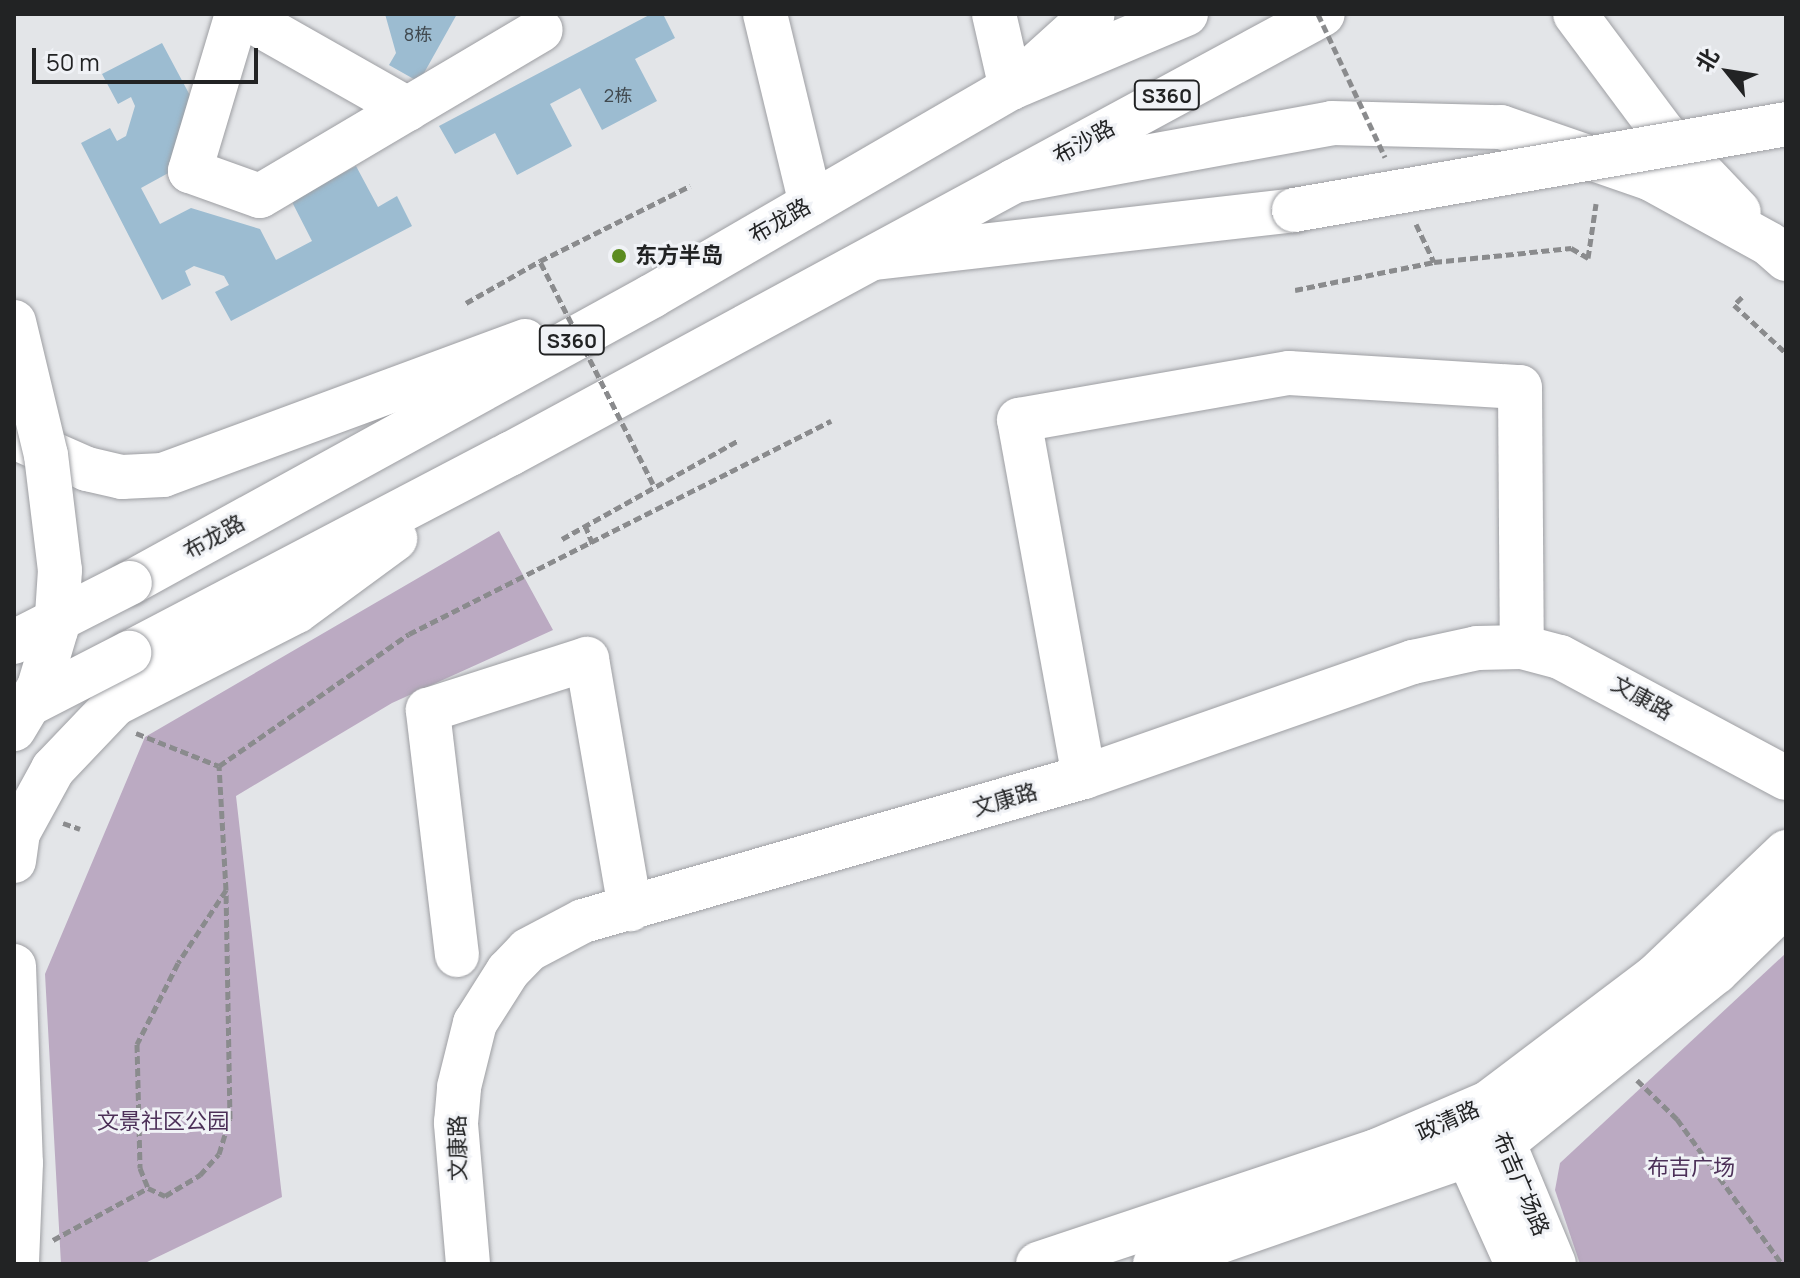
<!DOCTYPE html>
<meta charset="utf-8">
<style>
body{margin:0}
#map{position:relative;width:1800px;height:1278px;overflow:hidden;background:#e3e5e8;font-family:Manrope,"Noto Sans SC",sans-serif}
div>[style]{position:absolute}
.green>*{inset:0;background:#bbaac2}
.building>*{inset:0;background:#9cbcd1}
.path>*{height:5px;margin-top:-2.5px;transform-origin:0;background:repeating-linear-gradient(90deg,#8a8b8d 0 8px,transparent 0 12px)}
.roads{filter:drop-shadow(0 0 2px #9e9fa3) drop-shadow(0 0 2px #9e9fa3)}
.minor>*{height:44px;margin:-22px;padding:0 22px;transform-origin:22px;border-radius:22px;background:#fff}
.major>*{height:44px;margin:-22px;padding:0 22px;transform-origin:22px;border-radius:22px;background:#fff}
.highway>*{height:44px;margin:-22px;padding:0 22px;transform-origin:22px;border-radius:22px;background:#fff}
.path-bridge>*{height:5px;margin-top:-2.5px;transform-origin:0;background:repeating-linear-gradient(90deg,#8a8b8d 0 8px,transparent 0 12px)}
.bridges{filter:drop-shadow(0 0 2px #9e9fa3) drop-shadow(0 0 2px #9e9fa3)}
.major-bridge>*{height:44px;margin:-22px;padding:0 22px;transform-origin:22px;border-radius:22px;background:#fff}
.highway-bridge>*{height:44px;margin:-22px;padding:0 22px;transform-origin:22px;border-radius:22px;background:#fff}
.dots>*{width:22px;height:22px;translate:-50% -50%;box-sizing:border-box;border:4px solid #f0f2f6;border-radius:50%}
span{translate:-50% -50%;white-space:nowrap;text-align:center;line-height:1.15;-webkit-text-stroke:6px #f0f2f6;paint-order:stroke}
.number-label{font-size:18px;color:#40494f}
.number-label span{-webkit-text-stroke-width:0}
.shield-label span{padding:2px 6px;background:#f0f2f6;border:2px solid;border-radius:6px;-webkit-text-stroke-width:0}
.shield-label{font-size:20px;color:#222324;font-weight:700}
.street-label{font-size:22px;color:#222324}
.poi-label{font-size:22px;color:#222324;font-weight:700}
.left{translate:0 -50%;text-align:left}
.park-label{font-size:22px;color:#4c3058}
.frame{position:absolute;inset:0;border:16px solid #222324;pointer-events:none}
.north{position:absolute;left:1688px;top:32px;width:80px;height:80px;-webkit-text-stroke:6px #f0f2f6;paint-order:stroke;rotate:300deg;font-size:22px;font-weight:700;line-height:32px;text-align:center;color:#222324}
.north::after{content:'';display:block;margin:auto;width:28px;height:36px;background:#222324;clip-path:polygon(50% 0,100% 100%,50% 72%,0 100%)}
.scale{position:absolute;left:32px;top:48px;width:226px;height:36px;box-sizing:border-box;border:4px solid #222324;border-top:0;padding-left:10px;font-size:24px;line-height:28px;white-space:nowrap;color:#222324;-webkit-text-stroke:6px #f0f2f6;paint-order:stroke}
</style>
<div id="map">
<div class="green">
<div style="clip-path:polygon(499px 531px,553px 630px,392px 703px,236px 796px,282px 1197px,143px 1264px,61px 1264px,45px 974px,145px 737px)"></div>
<div style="clip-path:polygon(1786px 953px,1786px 1264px,1580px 1264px,1555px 1190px,1560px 1163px)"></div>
</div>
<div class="building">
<div style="clip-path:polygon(385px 14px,457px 14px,419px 82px,389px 65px,396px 53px)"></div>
<div style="clip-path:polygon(651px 14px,663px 14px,675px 38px,635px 59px,657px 101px,602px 130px,580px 88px,550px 104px,572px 146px,517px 175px,495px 133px,455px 154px,439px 126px)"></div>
<div style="clip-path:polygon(162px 43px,194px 103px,172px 171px,141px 188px,160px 224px,191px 208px,260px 229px,276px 260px,312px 241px,291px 200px,356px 166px,378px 207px,397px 196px,412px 226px,231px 321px,215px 292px,229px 285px,224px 276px,194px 266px,185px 271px,191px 285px,162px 300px,81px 143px,110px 128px,117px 141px,126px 136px,135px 106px,131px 97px,118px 104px,102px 74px)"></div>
</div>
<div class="path">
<div style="left:1571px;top:248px;width:20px;rotate:30deg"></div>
<div style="left:1588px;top:258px;width:55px;rotate:-81.6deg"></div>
<div style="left:1295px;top:290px;width:142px;rotate:-11.4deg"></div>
<div style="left:1742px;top:297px;width:11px;rotate:135deg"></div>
<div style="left:1734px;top:305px;width:71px;rotate:42.7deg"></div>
<div style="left:466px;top:303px;width:85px;rotate:-29.6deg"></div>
<div style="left:585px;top:525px;width:22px;rotate:68deg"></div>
<div style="left:562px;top:539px;width:201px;rotate:-29.2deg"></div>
<div style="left:136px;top:733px;width:89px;rotate:21.7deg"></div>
<div style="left:63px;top:823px;width:18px;rotate:19deg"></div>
<div style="left:226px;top:890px;width:87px;rotate:123.3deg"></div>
<div style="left:178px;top:963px;width:91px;rotate:116.8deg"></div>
<div style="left:137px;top:1044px;width:124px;rotate:88.6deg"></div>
<div style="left:140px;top:1168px;width:22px;rotate:68deg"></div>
<div style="left:148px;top:1188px;width:19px;rotate:25deg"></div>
<div style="left:165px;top:1196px;width:41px;rotate:-31deg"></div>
<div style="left:200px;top:1175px;width:28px;rotate:-48deg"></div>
<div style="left:219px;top:1154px;width:37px;rotate:-73deg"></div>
<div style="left:230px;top:1119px;width:229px;rotate:-91deg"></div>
<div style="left:226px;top:890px;width:124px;rotate:-93.2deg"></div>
<div style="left:219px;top:766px;width:231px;rotate:-34.8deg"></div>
<div style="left:409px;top:634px;width:473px;rotate:-26.8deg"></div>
<div style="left:1637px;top:1080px;width:56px;rotate:44.3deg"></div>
<div style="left:1677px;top:1119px;width:179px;rotate:54.1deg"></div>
<div style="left:53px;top:1240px;width:108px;rotate:-28.7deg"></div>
</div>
<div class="roads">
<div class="minor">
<div style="left:237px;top:14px;width:164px;rotate:106.7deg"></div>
<div style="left:190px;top:171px;width:74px;rotate:19.7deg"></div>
<div style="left:260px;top:196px;width:326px;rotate:-30.6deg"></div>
<div style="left:240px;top:14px;width:193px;rotate:29.5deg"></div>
<div style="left:765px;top:14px;width:195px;rotate:76.4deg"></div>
<div style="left:994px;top:14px;width:76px;rotate:77.1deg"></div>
<div style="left:1084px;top:777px;width:363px;rotate:-100.3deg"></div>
<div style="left:1019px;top:420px;width:274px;rotate:-9.9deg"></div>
<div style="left:1289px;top:373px;width:231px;rotate:3.5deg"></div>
<div style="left:1520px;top:387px;width:260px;rotate:89.6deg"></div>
<div style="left:457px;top:955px;width:247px;rotate:-96.8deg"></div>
<div style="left:428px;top:710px;width:167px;rotate:-17.8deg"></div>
<div style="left:587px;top:659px;width:254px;rotate:80.2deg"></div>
<div style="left:1492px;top:1115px;width:161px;rotate:67.4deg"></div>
<div style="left:1456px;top:1129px;width:148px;rotate:65.7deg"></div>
<div style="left:468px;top:1264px;width:142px;rotate:-94.9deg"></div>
<div style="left:456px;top:1123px;width:36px;rotate:-85deg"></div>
<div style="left:459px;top:1087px;width:66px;rotate:-76deg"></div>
<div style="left:475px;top:1023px;width:62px;rotate:-57.6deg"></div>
<div style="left:508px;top:971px;width:29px;rotate:-46deg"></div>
<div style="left:528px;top:950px;width:62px;rotate:-27.8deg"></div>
<div style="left:583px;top:921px;width:521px;rotate:-16.04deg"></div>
<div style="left:1084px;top:777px;width:349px;rotate:-19.3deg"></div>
<div style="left:1413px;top:662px;width:66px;rotate:-12.3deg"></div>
<div style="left:1477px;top:648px;width:45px;rotate:-1.3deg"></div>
<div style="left:1522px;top:647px;width:39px;rotate:15deg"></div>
<div style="left:1560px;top:657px;width:256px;rotate:28.2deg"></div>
<div style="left:1038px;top:1264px;width:356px;rotate:-18.5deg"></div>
<div style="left:1376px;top:1151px;width:122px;rotate:-23.2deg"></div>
<div style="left:1488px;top:1103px;width:211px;rotate:-37.1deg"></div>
<div style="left:1656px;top:976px;width:180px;rotate:-43.6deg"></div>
<div style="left:1155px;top:1264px;width:368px;rotate:-19.2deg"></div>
<div style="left:1503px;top:1143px;width:273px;rotate:-38.8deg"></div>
<div style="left:1716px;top:972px;width:98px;rotate:-44.2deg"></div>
</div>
<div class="major">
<div style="left:14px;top:437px;width:80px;rotate:23.7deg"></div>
<div style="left:87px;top:469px;width:36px;rotate:13deg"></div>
<div style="left:122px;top:477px;width:41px;rotate:-2.8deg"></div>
<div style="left:163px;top:475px;width:386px;rotate:-20.3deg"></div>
<div style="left:130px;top:583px;width:596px;rotate:-28.8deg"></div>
<div style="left:652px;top:296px;width:415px;rotate:-30.1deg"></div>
<div style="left:1011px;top:88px;width:190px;rotate:-22.9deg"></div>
<div style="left:129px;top:653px;width:430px;rotate:-27.6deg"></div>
<div style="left:510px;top:454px;width:924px;rotate:-28.42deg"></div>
<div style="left:14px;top:861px;width:28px;rotate:-82deg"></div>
<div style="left:18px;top:833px;width:73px;rotate:-61.3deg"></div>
<div style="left:53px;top:769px;width:90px;rotate:-46.4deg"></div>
<div style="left:115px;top:704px;width:204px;rotate:-27.1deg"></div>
<div style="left:297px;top:611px;width:122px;rotate:-36.3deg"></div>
<div style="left:14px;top:966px;width:197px;rotate:88deg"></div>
<div style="left:21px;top:1163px;width:101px;rotate:92.3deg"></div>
</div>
<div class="highway">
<div style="left:1575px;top:14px;width:147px;rotate:53.3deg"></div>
<div style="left:1663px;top:132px;width:110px;rotate:46.5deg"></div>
<div style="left:1011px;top:88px;width:110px;rotate:-42.1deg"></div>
<div style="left:1014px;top:181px;width:323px;rotate:-10.3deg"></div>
<div style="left:1332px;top:123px;width:169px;rotate:1.4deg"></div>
<div style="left:1501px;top:127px;width:159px;rotate:19.1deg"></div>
<div style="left:1651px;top:179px;width:135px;rotate:28.8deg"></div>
<div style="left:1769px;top:244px;width:23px;rotate:41deg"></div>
<div style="left:875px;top:258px;width:422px;rotate:-6.5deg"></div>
</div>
</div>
<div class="path-bridge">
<div style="left:1318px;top:14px;width:158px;rotate:64.9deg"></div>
<div style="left:1416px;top:224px;width:42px;rotate:64.7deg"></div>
<div style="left:1434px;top:262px;width:138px;rotate:-5.8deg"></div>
<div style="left:653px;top:484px;width:250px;rotate:-116.9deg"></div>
<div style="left:540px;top:261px;width:168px;rotate:-26.6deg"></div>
</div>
<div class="bridges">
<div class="major-bridge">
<div style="left:14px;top:322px;width:137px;rotate:76.5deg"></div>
<div style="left:46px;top:455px;width:116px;rotate:83.1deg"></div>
<div style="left:60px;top:570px;width:60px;rotate:93.8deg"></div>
<div style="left:56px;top:630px;width:59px;rotate:106.6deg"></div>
<div style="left:39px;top:687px;width:49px;rotate:120.8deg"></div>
<div style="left:14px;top:642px;width:130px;rotate:-27deg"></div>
<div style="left:20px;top:709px;width:123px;rotate:-27.2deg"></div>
</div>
<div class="highway-bridge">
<div style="left:1294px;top:210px;width:499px;rotate:-9.9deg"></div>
</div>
</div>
<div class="dots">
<div style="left:619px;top:256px;background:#5c8c21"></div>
</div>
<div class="number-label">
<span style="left:418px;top:34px">8栋</span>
<span style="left:618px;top:95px">2栋</span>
</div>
<div class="shield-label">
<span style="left:1167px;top:95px">S360</span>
<span style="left:572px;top:340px">S360</span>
</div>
<div class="street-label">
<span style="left:1084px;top:142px;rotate:-29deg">布沙路</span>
<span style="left:780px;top:221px;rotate:-30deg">布龙路</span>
<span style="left:214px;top:537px;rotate:-29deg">布龙路</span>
<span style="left:1642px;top:698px;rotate:29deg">文康路</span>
<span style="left:1005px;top:800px;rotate:-16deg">文康路</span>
<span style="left:1448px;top:1121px;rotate:-24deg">政清路</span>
<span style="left:458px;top:1148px;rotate:-91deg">文康路</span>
<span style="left:1521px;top:1184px;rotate:67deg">布吉广场路</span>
</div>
<div class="poi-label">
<span class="left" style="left:635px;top:256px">东方半岛</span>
</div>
<div class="park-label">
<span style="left:163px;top:1122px">文景社区公园</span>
<span style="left:1691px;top:1168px">布吉广场</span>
</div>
<div class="frame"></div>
<div class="north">北</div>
<div class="scale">50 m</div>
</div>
